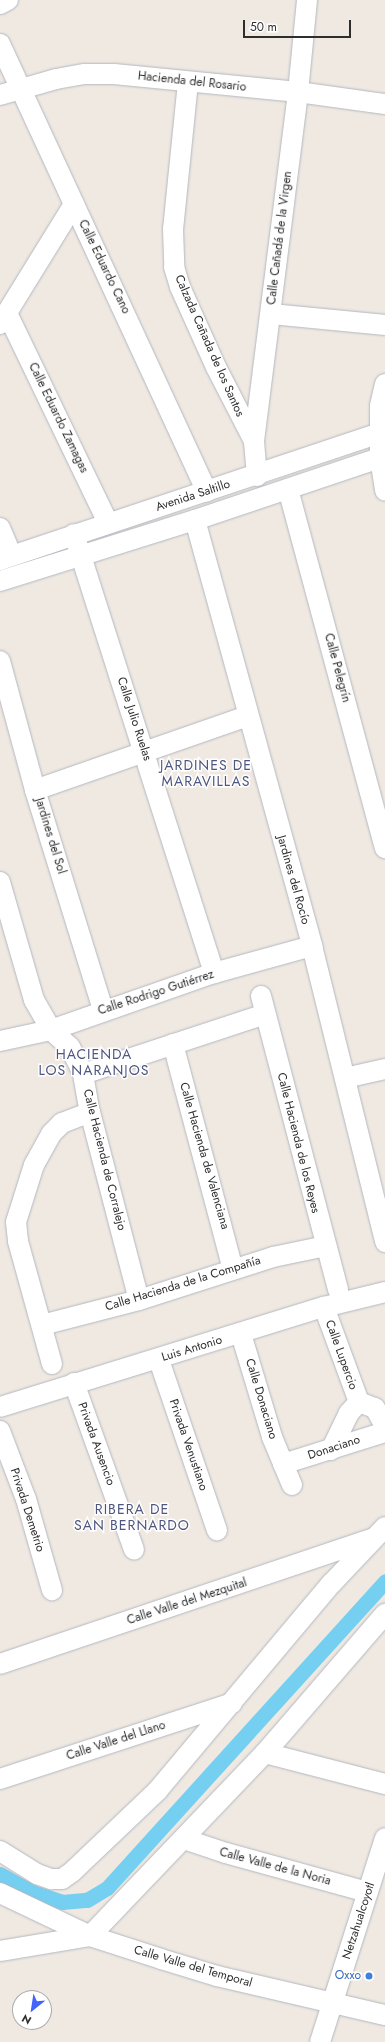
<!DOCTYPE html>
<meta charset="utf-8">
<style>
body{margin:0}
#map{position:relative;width:385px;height:2042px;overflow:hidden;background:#efe9e1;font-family:Jost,sans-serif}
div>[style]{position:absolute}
.canal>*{height:15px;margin:-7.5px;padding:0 7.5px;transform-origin:7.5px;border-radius:7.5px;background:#75cff0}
.roads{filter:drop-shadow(0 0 1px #b4b7c1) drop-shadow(0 0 1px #b4b7c1)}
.minor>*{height:20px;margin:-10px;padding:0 10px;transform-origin:10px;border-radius:10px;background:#fff}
.dots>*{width:11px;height:11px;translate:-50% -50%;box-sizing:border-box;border:2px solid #fff;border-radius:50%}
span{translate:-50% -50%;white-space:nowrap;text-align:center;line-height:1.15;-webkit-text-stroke:3px #fff;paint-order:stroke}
.street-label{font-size:12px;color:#2e2e2e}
.shop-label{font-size:12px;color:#366cbe}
.right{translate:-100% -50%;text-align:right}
.quarter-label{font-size:14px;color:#4d5680;letter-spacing:1px}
.north{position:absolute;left:12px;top:1990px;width:40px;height:40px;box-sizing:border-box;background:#fff;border:1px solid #ababab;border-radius:50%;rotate:210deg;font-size:11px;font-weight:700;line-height:16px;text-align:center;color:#2e2e2e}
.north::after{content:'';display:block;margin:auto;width:14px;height:18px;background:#4264fb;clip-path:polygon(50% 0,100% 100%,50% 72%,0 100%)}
.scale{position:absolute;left:243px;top:20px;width:108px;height:18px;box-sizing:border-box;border:2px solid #2e2e2e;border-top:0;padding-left:5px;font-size:12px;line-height:14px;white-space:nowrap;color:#2e2e2e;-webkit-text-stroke:3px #fff;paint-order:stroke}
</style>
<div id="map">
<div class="canal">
<div style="left:0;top:1874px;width:37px;rotate:29deg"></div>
<div style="left:32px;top:1892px;width:32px;rotate:18deg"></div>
<div style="left:62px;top:1902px;width:25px;rotate:-5deg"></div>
<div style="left:87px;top:1900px;width:23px;rotate:-31deg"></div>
<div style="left:107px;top:1888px;width:414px;rotate:-47.8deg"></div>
</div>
<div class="roads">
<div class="minor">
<div style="left:0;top:4px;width:9px;rotate:-27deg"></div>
<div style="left:0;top:44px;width:493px;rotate:65.2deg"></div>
<div style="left:188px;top:82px;width:148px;rotate:95.8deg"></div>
<div style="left:173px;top:229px;width:38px;rotate:88deg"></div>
<div style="left:174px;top:267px;width:21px;rotate:73deg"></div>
<div style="left:180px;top:287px;width:88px;rotate:65.8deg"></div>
<div style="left:216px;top:367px;width:83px;rotate:62.8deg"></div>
<div style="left:0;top:95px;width:58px;rotate:-15.9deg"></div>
<div style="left:56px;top:79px;width:29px;rotate:-10deg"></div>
<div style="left:85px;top:74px;width:29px"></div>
<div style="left:114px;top:74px;width:185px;rotate:5.6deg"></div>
<div style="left:298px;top:92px;width:88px;rotate:7.9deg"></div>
<div style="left:7px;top:313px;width:233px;rotate:64.3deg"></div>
<div style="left:271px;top:314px;width:115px;rotate:5.5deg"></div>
<div style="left:0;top:324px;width:141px;rotate:-58.3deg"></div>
<div style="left:385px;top:384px;width:23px;rotate:103deg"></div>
<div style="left:380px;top:406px;width:52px;rotate:90deg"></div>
<div style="left:380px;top:458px;width:33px;rotate:81deg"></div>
<div style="left:257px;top:476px;width:35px;rotate:-95deg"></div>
<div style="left:254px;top:441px;width:352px;rotate:-82.8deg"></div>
<div style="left:298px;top:92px;width:92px;rotate:-84.4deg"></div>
<div style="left:288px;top:489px;width:372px;rotate:74.9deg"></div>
<div style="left:195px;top:520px;width:442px;rotate:74.6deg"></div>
<div style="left:312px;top:946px;width:305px;rotate:76.1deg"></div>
<div style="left:0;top:528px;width:30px;rotate:67deg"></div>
<div style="left:74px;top:534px;width:461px;rotate:72.3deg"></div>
<div style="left:0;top:560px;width:406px;rotate:-18.5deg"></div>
<div style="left:0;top:581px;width:204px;rotate:-17.4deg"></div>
<div style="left:195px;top:520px;width:200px;rotate:-18.6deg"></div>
<div style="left:0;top:661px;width:134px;rotate:74.8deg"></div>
<div style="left:35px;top:790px;width:230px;rotate:72.8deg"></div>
<div style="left:35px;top:790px;width:225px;rotate:-19.2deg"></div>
<div style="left:0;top:882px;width:123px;rotate:73.9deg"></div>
<div style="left:34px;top:1000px;width:34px;rotate:60deg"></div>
<div style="left:51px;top:1030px;width:25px;rotate:42deg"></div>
<div style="left:70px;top:1047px;width:30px;rotate:64deg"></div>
<div style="left:83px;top:1074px;width:39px;rotate:80deg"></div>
<div style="left:90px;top:1112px;width:194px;rotate:75.4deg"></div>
<div style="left:261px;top:996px;width:304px;rotate:75.3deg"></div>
<div style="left:0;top:1041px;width:52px;rotate:-12.2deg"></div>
<div style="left:51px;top:1030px;width:173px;rotate:-19.3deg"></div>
<div style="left:214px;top:973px;width:102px;rotate:-15.4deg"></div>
<div style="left:173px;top:1044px;width:233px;rotate:75.1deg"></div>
<div style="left:83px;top:1074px;width:192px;rotate:-18.2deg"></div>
<div style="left:345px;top:1078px;width:41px;rotate:-12.7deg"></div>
<div style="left:324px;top:1307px;width:101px;rotate:69.8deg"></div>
<div style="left:42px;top:1325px;width:100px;rotate:-14.5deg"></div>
<div style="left:139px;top:1300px;width:141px;rotate:-17.8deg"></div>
<div style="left:273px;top:1257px;width:54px;rotate:-11.7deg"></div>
<div style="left:241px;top:1334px;width:108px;rotate:73.2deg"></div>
<div style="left:272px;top:1437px;width:52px;rotate:67.4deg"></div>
<div style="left:159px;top:1360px;width:180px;rotate:71.2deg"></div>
<div style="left:52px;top:1364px;width:128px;rotate:-105.5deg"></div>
<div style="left:18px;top:1241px;width:19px;rotate:-96deg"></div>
<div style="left:16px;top:1222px;width:60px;rotate:-72.5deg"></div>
<div style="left:34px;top:1165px;width:35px;rotate:-61deg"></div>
<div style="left:51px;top:1134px;width:16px;rotate:-45deg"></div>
<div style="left:62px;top:1123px;width:30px;rotate:-21deg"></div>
<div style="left:74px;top:1383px;width:177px;rotate:70.2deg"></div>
<div style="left:359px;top:1402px;width:17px;rotate:21deg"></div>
<div style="left:375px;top:1408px;width:21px;rotate:61deg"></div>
<div style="left:0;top:1407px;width:339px;rotate:-17.2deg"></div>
<div style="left:324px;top:1307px;width:63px;rotate:-13.8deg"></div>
<div style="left:0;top:1431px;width:73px;rotate:69.1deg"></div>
<div style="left:26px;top:1499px;width:95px;rotate:74.1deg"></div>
<div style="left:331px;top:1450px;width:41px;rotate:-64.1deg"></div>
<div style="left:349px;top:1413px;width:15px;rotate:-48deg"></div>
<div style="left:283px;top:1464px;width:107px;rotate:-17.4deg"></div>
<div style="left:0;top:1664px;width:391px;rotate:-18.6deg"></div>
<div style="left:265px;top:1753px;width:124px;rotate:14.5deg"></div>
<div style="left:0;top:1779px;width:244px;rotate:-18.1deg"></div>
<div style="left:184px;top:1839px;width:44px;rotate:18.4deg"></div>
<div style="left:226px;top:1853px;width:147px;rotate:15.4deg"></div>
<div style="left:0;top:1851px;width:44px;rotate:31.9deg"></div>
<div style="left:37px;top:1874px;width:15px;rotate:20deg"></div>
<div style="left:51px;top:1879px;width:11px"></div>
<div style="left:62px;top:1879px;width:12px;rotate:-35deg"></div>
<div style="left:72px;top:1872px;width:119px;rotate:-43.6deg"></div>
<div style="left:158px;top:1790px;width:270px;rotate:-50deg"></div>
<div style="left:332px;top:1583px;width:77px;rotate:-46.6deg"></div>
<div style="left:0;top:1893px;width:100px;rotate:25.5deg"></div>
<div style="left:90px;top:1936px;width:75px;rotate:17.9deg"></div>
<div style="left:161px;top:1959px;width:59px;rotate:16.9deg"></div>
<div style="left:217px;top:1976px;width:172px;rotate:13.1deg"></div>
<div style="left:90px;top:1936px;width:253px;rotate:-46.3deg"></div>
<div style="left:265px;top:1753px;width:184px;rotate:-49.2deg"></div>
<div style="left:0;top:1951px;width:91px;rotate:-9.5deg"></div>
<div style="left:320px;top:2042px;width:214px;rotate:-72.3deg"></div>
</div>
</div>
<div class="dots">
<div style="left:369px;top:1976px;background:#3f7fe0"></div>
</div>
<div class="street-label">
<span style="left:192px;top:82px;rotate:6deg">Hacienda del Rosario</span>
<span style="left:280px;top:238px;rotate:-83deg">Calle Cañadá de la Virgen</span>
<span style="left:104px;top:267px;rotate:64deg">Calle Eduardo Cano</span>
<span style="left:209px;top:346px;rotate:66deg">Calzada Cañada de los Santos</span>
<span style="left:58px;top:418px;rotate:64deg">Calle Eduardo Zamagas</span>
<span style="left:193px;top:496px;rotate:-18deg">Avenida Saltillo</span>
<span style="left:337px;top:668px;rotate:75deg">Calle Pelegrín</span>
<span style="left:134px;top:719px;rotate:72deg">Calle Julio Ruelas</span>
<span style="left:50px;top:836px;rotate:73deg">Jardines del Sol</span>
<span style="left:293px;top:880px;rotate:74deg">Jardines del Rocío</span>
<span style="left:156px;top:993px;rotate:-18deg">Calle Rodrigo Gutiérrez</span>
<span style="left:298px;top:1143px;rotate:76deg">Calle Hacienda de los Reyes</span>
<span style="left:204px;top:1156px;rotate:74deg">Calle Hacienda de Valenciana</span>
<span style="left:104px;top:1160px;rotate:76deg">Calle Hacienda de Corralejo</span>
<span style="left:183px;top:1284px;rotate:-17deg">Calle Hacienda de la Compañía</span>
<span style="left:192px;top:1349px;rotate:-17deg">Luis Antonio</span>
<span style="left:341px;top:1355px;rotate:70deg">Calle Lupercio</span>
<span style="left:261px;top:1399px;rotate:73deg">Calle Donaciano</span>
<span style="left:96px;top:1444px;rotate:70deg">Privada Ausencio</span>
<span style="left:188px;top:1445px;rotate:71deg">Privada Venustiano</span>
<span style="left:334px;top:1448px;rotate:-18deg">Donaciano</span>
<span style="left:27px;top:1510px;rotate:72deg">Privada Demetrio</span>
<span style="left:187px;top:1602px;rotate:-18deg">Calle Valle del Mezquital</span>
<span style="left:116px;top:1741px;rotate:-18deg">Calle Valle del Llano</span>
<span style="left:275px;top:1867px;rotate:15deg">Calle Valle de la Noria</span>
<span style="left:359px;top:1921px;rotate:-72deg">Netzahualcoyotl</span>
<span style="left:193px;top:1967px;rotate:16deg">Calle Valle del Temporal</span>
</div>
<div class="shop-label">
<span class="right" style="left:361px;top:1976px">Oxxo</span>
</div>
<div class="quarter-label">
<span style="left:206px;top:773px">JARDINES DE<br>MARAVILLAS</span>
<span style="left:94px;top:1062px">HACIENDA<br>LOS NARANJOS</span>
<span style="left:132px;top:1517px">RIBERA DE<br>SAN BERNARDO</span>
</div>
<div class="north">N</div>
<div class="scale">50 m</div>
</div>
